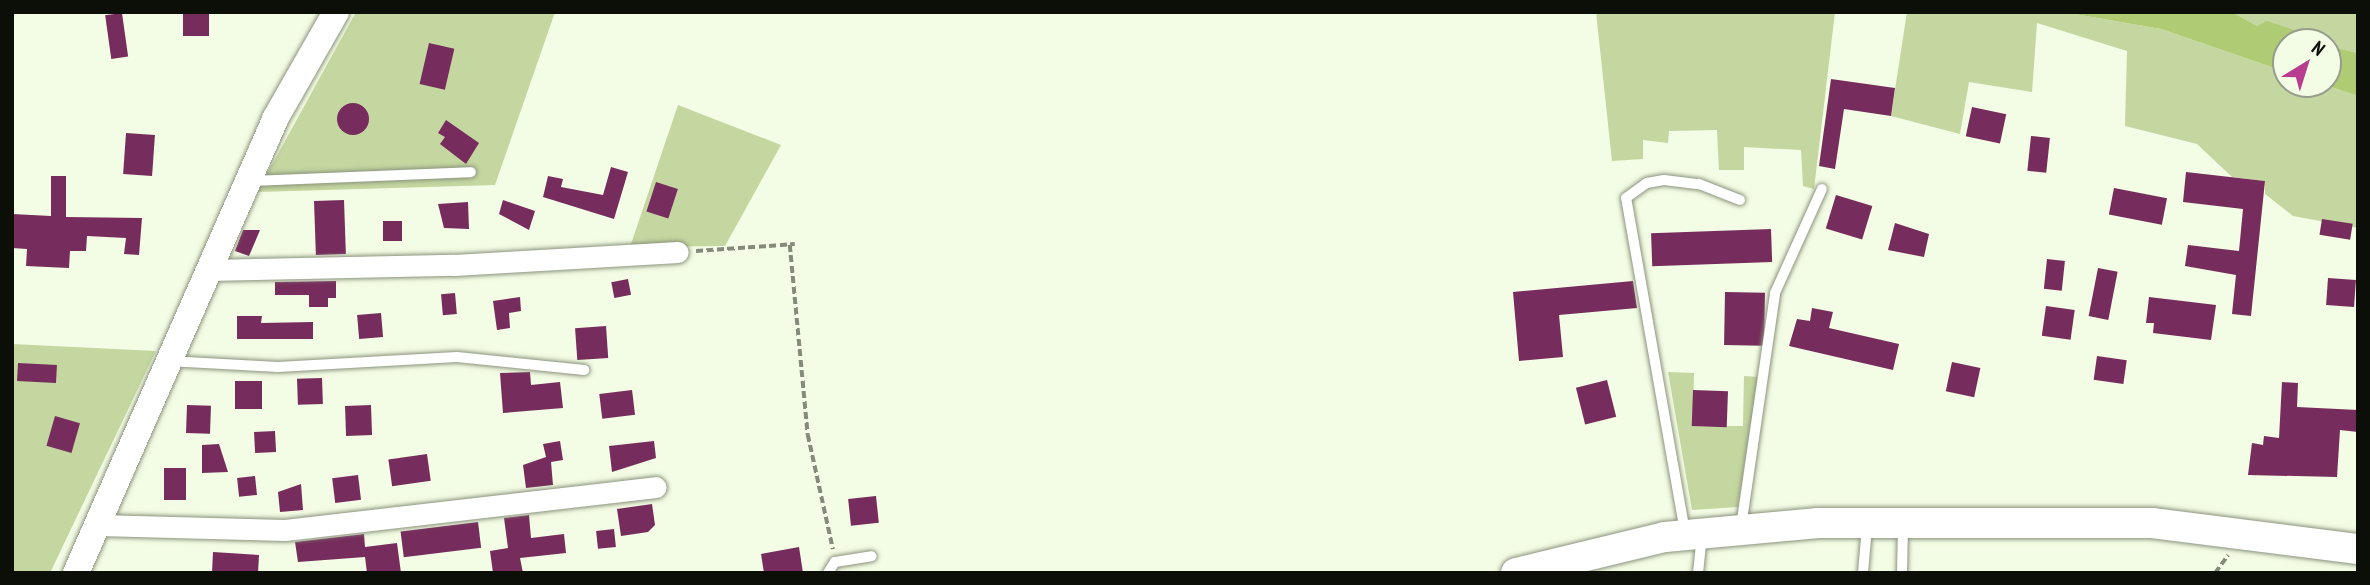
<!DOCTYPE html>
<style>
body{margin:0}
#map{position:relative;width:2370px;height:585px;overflow:hidden;background:#f3fce4;font-family:"PT Sans Narrow",sans-serif}
div>[style]{position:absolute}
.green>*{inset:0;background:#c4d7a0}
.water>*{inset:0;background:#afcb74}
.building>*{inset:0;background:#762c5c;transform-origin:0 0}
.round{border-radius:50%}
.path>*{height:3.5px;margin-top:-1.75px;transform-origin:0;background:repeating-linear-gradient(90deg,#858b7b 0 7px,transparent 0 10.5px)}
.roads{filter:drop-shadow(0 0 2px #8b937d) drop-shadow(0 0 2px #8b937d)}
.service>*{height:10px;margin:-5px;padding:0 5px;transform-origin:5px;border-radius:5px;background:#fff}
.minor>*{height:21px;margin:-10.5px;padding:0 10.5px;transform-origin:10.5px;border-radius:10.5px;background:#fff}
.tertiary>*{height:26px;margin:-13px;padding:0 13px;transform-origin:13px;border-radius:13px;background:#fff}
.secondary>*{height:30px;margin:-15px;padding:0 15px;transform-origin:15px;border-radius:15px;background:#fff}
span{translate:-50% -50%;white-space:nowrap;text-align:center;line-height:1.15;-webkit-text-stroke:7px #f3fce4;paint-order:stroke}
.frame{position:absolute;inset:0;border:14px solid #0c0f07;pointer-events:none}
.north{position:absolute;left:2272px;top:28px;width:70px;height:70px;box-sizing:border-box;background:#f3fce4;border:2px solid #979d8c;border-radius:50%;rotate:38deg;font-size:19px;font-weight:700;line-height:28px;text-align:center;color:#0c0f07}
.north::after{content:'';display:block;margin:auto;width:24px;height:32px;background:#b83d8f;clip-path:polygon(50% 0,100% 100%,50% 72%,0 100%)}
</style>
<div id="map">
<div class="green">
<div style="clip-path:polygon(356px 12px,555px 12px,495px 185px,257px 192px)"></div>
<div style="clip-path:polygon(1596px 12px,1835px 12px,1814px 189px,1803px 186px,1801px 150px,1744px 147px,1744px 170px,1719px 170px,1717px 130px,1669px 131px,1668px 143px,1643px 140px,1643px 159px,1612px 161px)"></div>
<div style="clip-path:polygon(1907px 12px,2063px 12px,2161px 29px,2286px 72px,2286px 84px,2322px 84px,2358px 96px,2358px 228px,2293px 216px,2265px 194px,2265px 181px,2232px 177px,2197px 144px,2125px 126px,2127px 51px,2037px 23px,2032px 92px,1969px 82px,1960px 134px,1891px 116px)"></div>
<div style="clip-path:polygon(2232px 12px,2358px 12px,2358px 53px,2309px 42px,2297px 31px,2257px 26px)"></div>
<div style="clip-path:polygon(678px 105px,781px 145px,725px 246px,630px 247px)"></div>
<div style="clip-path:polygon(12px 344px,156px 351px,50px 573px,12px 573px)"></div>
<div style="clip-path:polygon(1668px 372px,1694px 373px,1693px 426px,1743px 426px,1744px 376px,1758px 377px,1738px 507px,1692px 510px)"></div>
</div>
<div class="water">
<div style="clip-path:polygon(2063px 12px,2232px 12px,2257px 26px,2267px 21px,2297px 31px,2310px 42px,2286px 42px,2286px 72px,2161px 29px)"></div>
<div style="clip-path:polygon(2328px 46px,2358px 53px,2358px 96px,2322px 84px,2328px 84px)"></div>
</div>
<div class="building">
<div style="left:183px;top:12px;width:26px;height:24px"></div>
<div style="left:122px;top:13px;width:44px;height:17px;rotate:82deg"></div>
<div style="left:429px;top:43px;width:26px;height:42px;rotate:13deg"></div>
<div style="clip-path:polygon(1831px 79px,1895px 88px,1891px 116px,1844px 109px,1835px 169px,1819px 166px)"></div>
<div class="round" style="left:337px;top:103px;width:32px;height:32px"></div>
<div style="left:1972px;top:107px;width:35px;height:30px;rotate:12deg"></div>
<div style="clip-path:polygon(446px 120px,479px 143px,466px 164px,440px 144px,445px 137px,438px 133px)"></div>
<div style="left:126px;top:133px;width:29px;height:41px;rotate:4deg"></div>
<div style="left:2031px;top:136px;width:19px;height:35px;rotate:6deg"></div>
<div style="clip-path:polygon(611px 167px,628px 172px,614px 219px,543px 197px,548px 176px,563px 179px,561px 187px,603px 195px)"></div>
<div style="clip-path:polygon(2186px 172px,2265px 181px,2251px 316px,2232px 314px,2236px 275px,2185px 266px,2188px 245px,2239px 251px,2243px 209px,2183px 202px)"></div>
<div style="clip-path:polygon(51px 176px,66px 176px,66px 217px,142px 218px,139px 255px,124px 254px,126px 238px,87px 236px,86px 251px,70px 251px,69px 268px,26px 266px,27px 249px,12px 248px,12px 214px,51px 216px)"></div>
<div style="left:656px;top:182px;width:23px;height:31px;rotate:18deg"></div>
<div style="left:2114px;top:188px;width:54px;height:27px;rotate:11deg"></div>
<div style="left:1836px;top:195px;width:38px;height:35px;rotate:17deg"></div>
<div style="left:344px;top:200px;width:54px;height:30px;rotate:88deg"></div>
<div style="clip-path:polygon(503px 200px,535px 211px,529px 230px,499px 214px)"></div>
<div style="clip-path:polygon(468px 202px,469px 229px,444px 228px,438px 204px)"></div>
<div style="left:2322px;top:219px;width:31px;height:16px;rotate:9deg"></div>
<div style="left:383px;top:221px;width:19px;height:20px"></div>
<div style="clip-path:polygon(1895px 223px,1929px 234px,1924px 257px,1888px 250px)"></div>
<div style="left:1771px;top:229px;width:33px;height:120px;rotate:88deg"></div>
<div style="clip-path:polygon(243px 230px,260px 230px,249px 256px,235px 251px)"></div>
<div style="left:2047px;top:259px;width:18px;height:30px;rotate:6deg"></div>
<div style="left:2098px;top:268px;width:20px;height:49px;rotate:11deg"></div>
<div style="left:2328px;top:278px;width:28px;height:27px;rotate:4deg"></div>
<div style="left:628px;top:279px;width:16px;height:17px;rotate:79deg"></div>
<div style="clip-path:polygon(336px 281px,336px 298px,328px 298px,328px 307px,309px 307px,309px 295px,275px 295px,275px 282px)"></div>
<div style="clip-path:polygon(1633px 281px,1637px 308px,1559px 315px,1563px 357px,1519px 361px,1513px 292px)"></div>
<div style="left:1725px;top:292px;width:40px;height:53px;rotate:1deg"></div>
<div style="left:455px;top:293px;width:21px;height:14px;rotate:85deg"></div>
<div style="clip-path:polygon(520px 297px,521px 311px,509px 313px,510px 328px,497px 330px,493px 301px)"></div>
<div style="clip-path:polygon(2149px 297px,2216px 305px,2211px 340px,2153px 333px,2154px 323px,2146px 323px)"></div>
<div style="left:2046px;top:306px;width:29px;height:30px;rotate:8deg"></div>
<div style="clip-path:polygon(1812px 308px,1833px 312px,1829px 328px,1899px 344px,1893px 370px,1789px 346px,1797px 319px,1810px 321px)"></div>
<div style="left:381px;top:313px;width:24px;height:24px;rotate:85deg"></div>
<div style="clip-path:polygon(237px 316px,262px 316px,261px 323px,313px 322px,313px 339px,237px 339px)"></div>
<div style="left:606px;top:326px;width:32px;height:31px;rotate:86deg"></div>
<div style="left:2097px;top:356px;width:30px;height:24px;rotate:8deg"></div>
<div style="left:1952px;top:362px;width:29px;height:30px;rotate:12deg"></div>
<div style="left:18px;top:363px;width:39px;height:18px;rotate:3deg"></div>
<div style="clip-path:polygon(530px 372px,531px 385px,560px 382px,563px 408px,503px 413px,500px 373px)"></div>
<div style="left:322px;top:378px;width:26px;height:25px;rotate:88deg"></div>
<div style="left:1607px;top:380px;width:38px;height:32px;rotate:76deg"></div>
<div style="left:235px;top:381px;width:27px;height:28px"></div>
<div style="clip-path:polygon(2282px 382px,2298px 383px,2297px 407px,2358px 410px,2358px 432px,2340px 430px,2337px 477px,2248px 475px,2252px 443px,2263px 445px,2264px 436px,2279px 438px)"></div>
<div style="left:632px;top:390px;width:25px;height:33px;rotate:83deg"></div>
<div style="left:1693px;top:390px;width:35px;height:36px;rotate:2deg"></div>
<div style="left:187px;top:405px;width:24px;height:28px;rotate:2deg"></div>
<div style="left:371px;top:405px;width:30px;height:26px;rotate:88deg"></div>
<div style="left:55px;top:416px;width:26px;height:31px;rotate:16deg"></div>
<div style="left:275px;top:431px;width:21px;height:21px;rotate:87deg"></div>
<div style="clip-path:polygon(560px 441px,563px 460px,551px 462px,553px 485px,526px 488px,523px 465px,546px 457px,543px 444px)"></div>
<div style="clip-path:polygon(654px 441px,656px 458px,612px 472px,609px 446px)"></div>
<div style="clip-path:polygon(219px 444px,228px 472px,202px 473px,202px 445px)"></div>
<div style="left:427px;top:454px;width:27px;height:39px;rotate:82deg"></div>
<div style="left:164px;top:468px;width:22px;height:32px"></div>
<div style="left:358px;top:475px;width:25px;height:26px;rotate:83deg"></div>
<div style="left:255px;top:476px;width:19px;height:18px;rotate:84deg"></div>
<div style="clip-path:polygon(301px 484px,303px 510px,280px 512px,278px 492px)"></div>
<div style="left:876px;top:496px;width:27px;height:28px;rotate:84deg"></div>
<div style="clip-path:polygon(652px 504px,655px 525px,648px 532px,621px 536px,617px 509px)"></div>
<div style="clip-path:polygon(529px 515px,531px 538px,564px 534px,566px 553px,520px 558px,523px 573px,493px 573px,490px 551px,508px 548px,504px 518px)"></div>
<div style="left:478px;top:522px;width:26px;height:78px;rotate:83deg"></div>
<div style="left:614px;top:529px;width:18px;height:18px;rotate:84deg"></div>
<div style="clip-path:polygon(364px 534px,365px 547px,397px 543px,401px 573px,367px 573px,365px 557px,298px 562px,295px 542px)"></div>
<div style="clip-path:polygon(799px 547px,803px 573px,764px 573px,761px 554px)"></div>
<div style="clip-path:polygon(213px 552px,259px 555px,258px 573px,212px 573px)"></div>
</div>
<div class="path">
<div style="left:790px;top:245px;width:191px;rotate:84.6deg"></div>
<div style="left:808px;top:435px;width:117px;rotate:77.6deg"></div>
<div style="left:696px;top:251px;width:99px;rotate:-4deg"></div>
<div style="left:2215px;top:573px;width:22px;rotate:-54deg"></div>
</div>
<div class="roads">
<div class="service">
<div style="left:250px;top:181px;width:221px;rotate:-2.3deg"></div>
<div style="left:168px;top:361px;width:110px;rotate:3.1deg"></div>
<div style="left:278px;top:367px;width:179px;rotate:-3.2deg"></div>
<div style="left:457px;top:357px;width:128px;rotate:5.8deg"></div>
<div style="left:1741px;top:527px;width:236px;rotate:-81.7deg"></div>
<div style="left:1775px;top:293px;width:114px;rotate:-65.7deg"></div>
<div style="left:1685px;top:532px;width:339px;rotate:-100deg"></div>
<div style="left:1626px;top:198px;width:26px;rotate:-36deg"></div>
<div style="left:1647px;top:183px;width:17px;rotate:-10deg"></div>
<div style="left:1664px;top:180px;width:35px;rotate:7deg"></div>
<div style="left:1699px;top:184px;width:44px;rotate:21.3deg"></div>
<div style="left:828px;top:573px;width:13px;rotate:-58deg"></div>
<div style="left:835px;top:562px;width:37px;rotate:-9deg"></div>
<div style="left:1698px;top:573px;width:39px;rotate:-84deg"></div>
<div style="left:1863px;top:573px;width:47px;rotate:-85.1deg"></div>
<div style="left:1902px;top:573px;width:47px;rotate:-88.8deg"></div>
</div>
<div class="minor">
<div style="left:208px;top:270px;width:246px;rotate:-1.2deg"></div>
<div style="left:454px;top:265px;width:224px;rotate:-3.3deg"></div>
<div style="left:98px;top:525px;width:187px;rotate:1.5deg"></div>
<div style="left:285px;top:530px;width:373px;rotate:-6.6deg"></div>
</div>
<div class="tertiary">
<div style="left:76px;top:573px;width:496px;rotate:-66.3deg"></div>
<div style="left:275px;top:119px;width:123px;rotate:-60.3deg"></div>
</div>
<div class="secondary">
<div style="left:1516px;top:573px;width:153px;rotate:-13.6deg"></div>
<div style="left:1665px;top:537px;width:154px;rotate:-5.2deg"></div>
<div style="left:1818px;top:523px;width:334px"></div>
<div style="left:2152px;top:523px;width:208px;rotate:7.2deg"></div>
</div>
</div>
<div class="frame"></div>
<div class="north">N</div>
</div>
